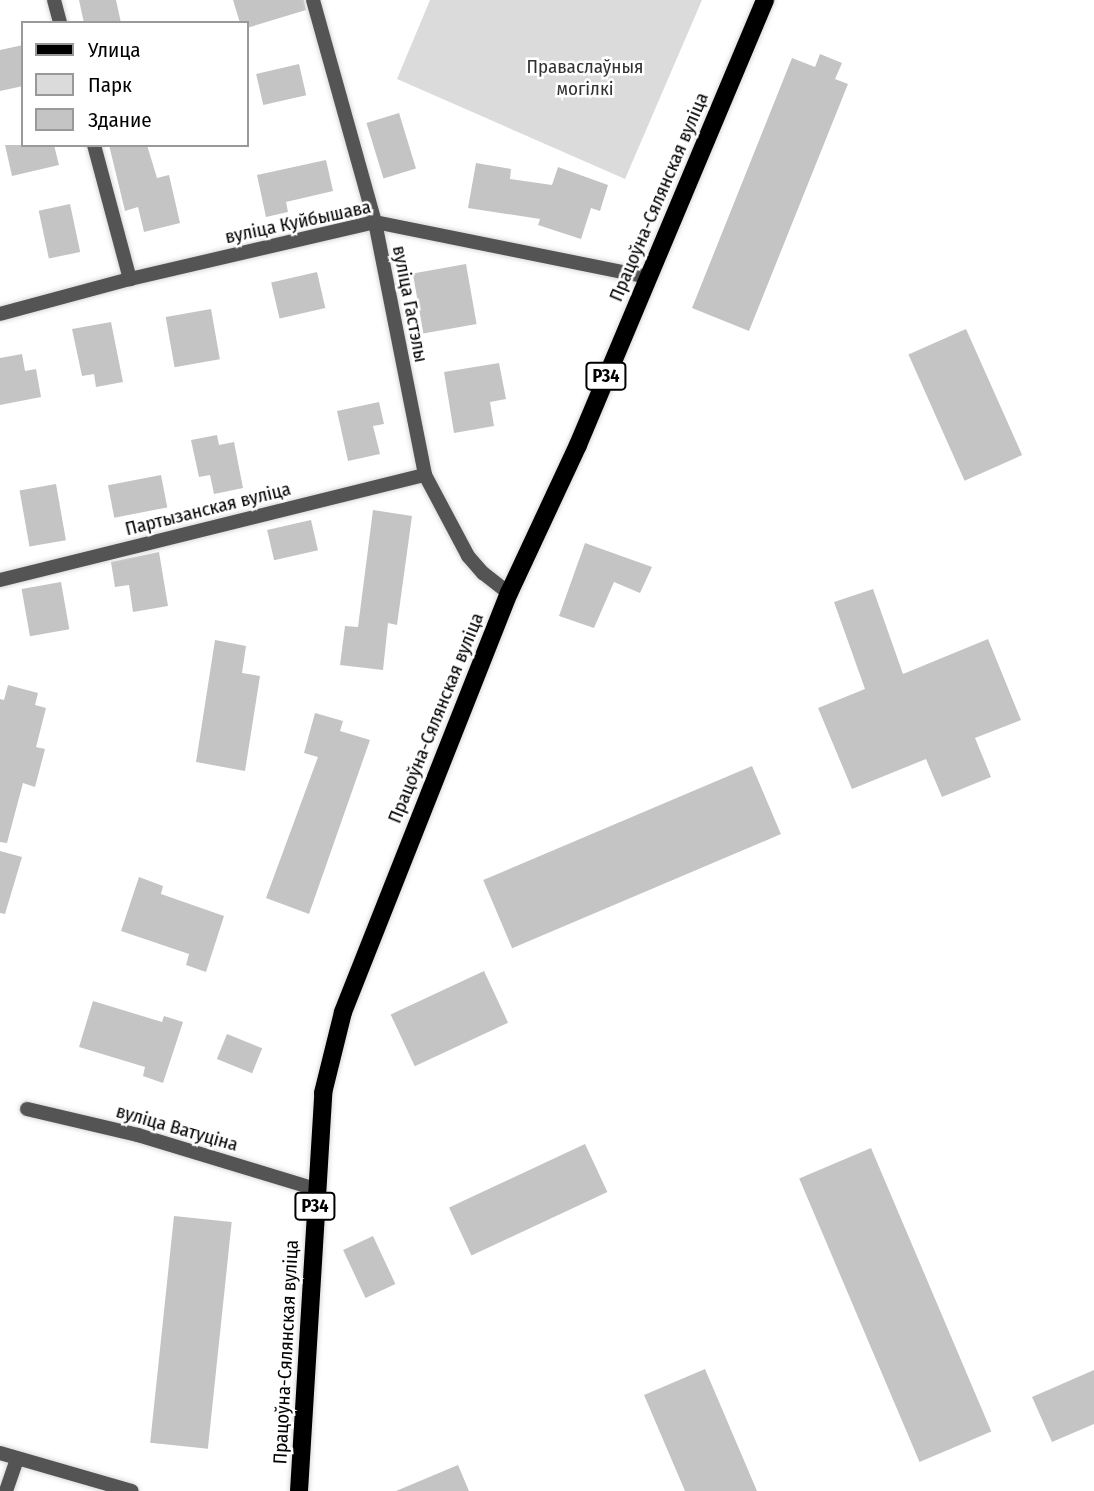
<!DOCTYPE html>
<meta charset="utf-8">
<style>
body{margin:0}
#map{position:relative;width:1094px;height:1491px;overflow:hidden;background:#fff;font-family:"Fira Sans Condensed",sans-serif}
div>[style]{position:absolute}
.green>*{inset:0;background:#dbdbdb}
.building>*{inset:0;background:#c4c4c4;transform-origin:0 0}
.roads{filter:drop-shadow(0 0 2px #dbdbdb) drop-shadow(0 0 2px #dbdbdb)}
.minor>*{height:14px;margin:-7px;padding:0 7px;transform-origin:7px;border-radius:7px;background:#545454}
.primary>*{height:18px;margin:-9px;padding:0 9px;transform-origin:9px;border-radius:9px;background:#000}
span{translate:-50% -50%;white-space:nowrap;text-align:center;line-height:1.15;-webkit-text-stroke:5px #fff;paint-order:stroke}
.shield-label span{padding:2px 5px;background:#fff;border:2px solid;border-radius:5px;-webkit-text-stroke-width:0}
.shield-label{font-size:18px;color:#000;font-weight:700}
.park-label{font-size:19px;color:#323232}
.street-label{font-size:19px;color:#000}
.legend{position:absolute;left:21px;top:21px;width:228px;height:126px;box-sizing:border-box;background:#fff;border:2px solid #999;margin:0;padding:9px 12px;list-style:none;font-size:21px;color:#000}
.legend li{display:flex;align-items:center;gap:14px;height:35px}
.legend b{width:35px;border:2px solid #999}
</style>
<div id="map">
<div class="green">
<div style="clip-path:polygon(430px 0,702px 0,625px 179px,397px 79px)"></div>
</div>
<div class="building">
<div style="clip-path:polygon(79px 0,116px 0,121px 23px,84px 23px)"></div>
<div style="clip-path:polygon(233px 0,304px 0,306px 10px,247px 28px,247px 23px,240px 23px)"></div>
<div style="clip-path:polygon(23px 45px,23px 86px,0 91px,0 50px)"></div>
<div style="clip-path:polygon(820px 54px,842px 63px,835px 79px,848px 84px,749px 331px,692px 308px,792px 58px,815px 67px)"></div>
<div style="left:299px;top:64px;width:32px;height:44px;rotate:77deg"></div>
<div style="left:399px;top:113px;width:58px;height:34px;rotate:73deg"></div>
<div style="clip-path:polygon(5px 145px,54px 145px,59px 165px,12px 176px)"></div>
<div style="clip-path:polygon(109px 145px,147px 145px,157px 178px,169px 175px,180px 223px,144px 232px,138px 207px,125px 211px)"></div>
<div style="clip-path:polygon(326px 160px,333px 191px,286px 202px,288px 212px,266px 217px,257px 175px)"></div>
<div style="clip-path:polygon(476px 163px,511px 169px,510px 179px,552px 185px,558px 167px,608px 185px,600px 211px,591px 208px,581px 239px,538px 225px,540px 219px,468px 208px)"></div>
<div style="left:70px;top:204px;width:49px;height:32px;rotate:78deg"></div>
<div style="left:466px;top:264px;width:61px;height:54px;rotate:80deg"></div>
<div style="left:317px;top:272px;width:37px;height:47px;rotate:77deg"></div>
<div style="left:211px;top:309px;width:51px;height:46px;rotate:80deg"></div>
<div style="clip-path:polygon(111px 322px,123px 382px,96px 387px,94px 374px,82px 376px,72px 329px)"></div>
<div style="left:966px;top:329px;width:138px;height:63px;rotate:66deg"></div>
<div style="clip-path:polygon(22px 354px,25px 371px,36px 369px,41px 397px,0 405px,0 358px)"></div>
<div style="clip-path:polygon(499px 363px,506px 399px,490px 402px,494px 426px,454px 433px,444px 372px)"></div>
<div style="clip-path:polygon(379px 402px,384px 424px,373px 426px,380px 454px,348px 461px,337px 411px)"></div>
<div style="clip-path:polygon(217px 435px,219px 445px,234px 442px,243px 488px,214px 494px,210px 475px,199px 477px,191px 440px)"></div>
<div style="left:161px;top:475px;width:33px;height:54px;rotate:79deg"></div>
<div style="left:56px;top:484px;width:57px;height:37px;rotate:80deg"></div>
<div style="clip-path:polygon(373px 510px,412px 516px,397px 625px,388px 623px,383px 670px,340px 665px,345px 626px,358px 627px)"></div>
<div style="left:311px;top:520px;width:31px;height:45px;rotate:77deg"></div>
<div style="clip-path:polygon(585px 543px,652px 567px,640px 593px,614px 582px,594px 628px,559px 616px)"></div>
<div style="clip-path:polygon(159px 552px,168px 606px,133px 612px,129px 585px,115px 587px,111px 562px)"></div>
<div style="left:61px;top:582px;width:48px;height:40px;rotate:80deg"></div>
<div style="clip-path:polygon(873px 589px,903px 674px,988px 639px,1021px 720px,975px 738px,991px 777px,942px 797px,926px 759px,852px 789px,818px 708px,865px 689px,834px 602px)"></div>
<div style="clip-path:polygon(215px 640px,246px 646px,242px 673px,260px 676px,245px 771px,196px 762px)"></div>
<div style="clip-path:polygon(8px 685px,38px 693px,35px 705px,46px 708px,36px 747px,45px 749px,35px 787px,23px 783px,7px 843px,0 842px,0 699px,4px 700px)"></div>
<div style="clip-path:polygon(315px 713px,343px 721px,340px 731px,370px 740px,309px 914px,266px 898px,318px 757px,304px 753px)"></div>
<div style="left:752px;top:766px;width:74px;height:292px;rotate:67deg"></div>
<div style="clip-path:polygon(0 851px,22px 857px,5px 914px,0 913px)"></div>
<div style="clip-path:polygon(139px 877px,163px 886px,161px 894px,224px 916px,206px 972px,186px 965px,189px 954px,121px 931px)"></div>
<div style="left:484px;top:971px;width:57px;height:103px;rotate:65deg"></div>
<div style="clip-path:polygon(93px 1001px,162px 1022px,164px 1016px,183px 1022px,163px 1083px,143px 1076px,145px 1067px,79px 1047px)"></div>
<div style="left:227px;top:1034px;width:38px;height:27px;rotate:22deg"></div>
<div style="left:585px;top:1144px;width:53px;height:150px;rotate:65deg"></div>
<div style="left:871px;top:1148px;width:308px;height:78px;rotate:67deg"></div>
<div style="left:174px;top:1216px;width:58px;height:228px;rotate:6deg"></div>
<div style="left:373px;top:1236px;width:53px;height:33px;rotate:65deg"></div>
<div style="clip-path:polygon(705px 1369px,757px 1491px,685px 1491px,644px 1395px)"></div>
<div style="clip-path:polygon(1094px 1370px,1094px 1424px,1052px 1442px,1032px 1397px)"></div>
<div style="clip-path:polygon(458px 1465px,469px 1491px,396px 1491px)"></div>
</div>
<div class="roads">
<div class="minor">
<div style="left:54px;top:0;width:24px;rotate:75deg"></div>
<div style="left:313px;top:0;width:230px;rotate:74.4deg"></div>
<div style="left:375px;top:222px;width:258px;rotate:78.8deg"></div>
<div style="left:425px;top:475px;width:92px;rotate:62deg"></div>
<div style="left:468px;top:556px;width:23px;rotate:49deg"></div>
<div style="left:483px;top:573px;width:33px;rotate:38deg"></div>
<div style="left:94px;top:145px;width:139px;rotate:75deg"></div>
<div style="left:0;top:314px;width:135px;rotate:-15.1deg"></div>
<div style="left:130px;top:279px;width:252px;rotate:-13.1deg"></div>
<div style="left:375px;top:222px;width:278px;rotate:11.4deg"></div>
<div style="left:0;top:580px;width:438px;rotate:-13.9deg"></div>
<div style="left:27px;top:1109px;width:114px;rotate:13.2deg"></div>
<div style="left:138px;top:1135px;width:186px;rotate:16.9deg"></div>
<div style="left:0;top:1453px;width:137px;rotate:16.1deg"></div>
<div style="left:6px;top:1491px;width:34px;rotate:-71deg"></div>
</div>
<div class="primary">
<div style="left:299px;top:1491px;width:399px;rotate:-86.5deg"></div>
<div style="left:323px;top:1093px;width:83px;rotate:-76.1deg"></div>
<div style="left:343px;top:1012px;width:451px;rotate:-68.4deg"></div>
<div style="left:509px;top:593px;width:163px;rotate:-65deg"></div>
<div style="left:578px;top:445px;width:483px;rotate:-67.2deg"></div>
</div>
</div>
<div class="shield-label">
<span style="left:606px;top:376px">Р34</span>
<span style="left:315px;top:1206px">Р34</span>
</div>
<div class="park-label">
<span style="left:585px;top:78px">Праваслаўныя<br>могілкі</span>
</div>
<div class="street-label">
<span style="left:659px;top:197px;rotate:-67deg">Працоўна-Сялянская вуліца</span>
<span style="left:298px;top:222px;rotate:-12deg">вуліца Куйбышава</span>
<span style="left:410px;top:304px;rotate:79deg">вуліца Гастэлы</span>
<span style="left:208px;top:509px;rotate:-14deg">Партызанская вуліца</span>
<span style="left:436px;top:718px;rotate:-68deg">Працоўна-Сялянская вуліца</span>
<span style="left:177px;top:1128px;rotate:16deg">вуліца Ватуціна</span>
<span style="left:286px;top:1352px;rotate:-87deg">Працоўна-Сялянская вуліца</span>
</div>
<ul class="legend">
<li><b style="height:9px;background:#000"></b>Улица</li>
<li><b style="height:19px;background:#dbdbdb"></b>Парк</li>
<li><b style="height:19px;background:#c4c4c4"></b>Здание</li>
</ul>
</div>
